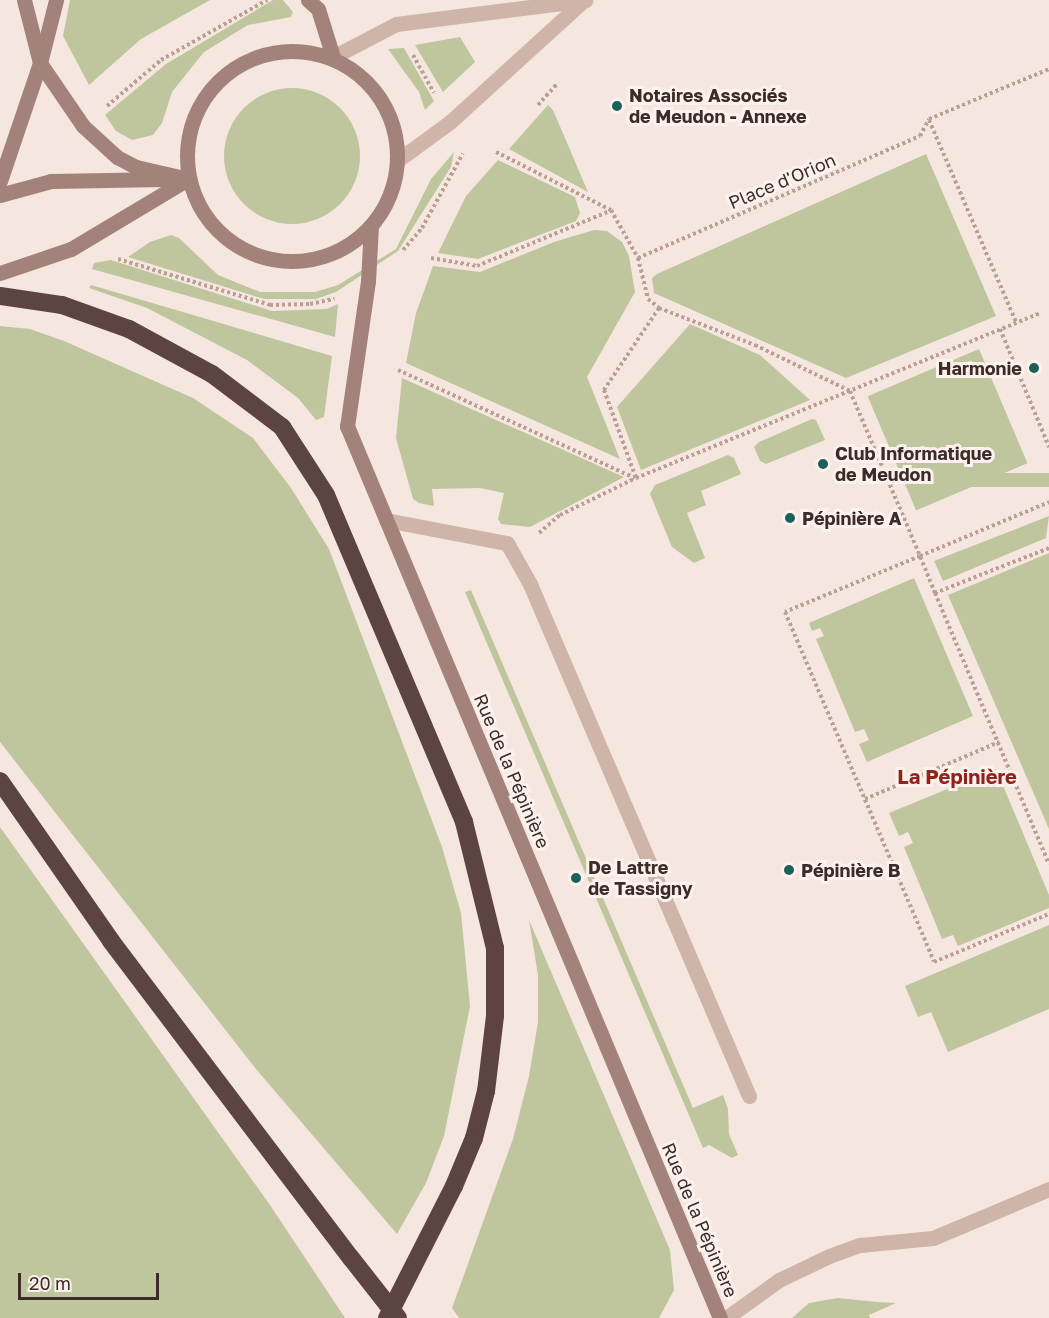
<!DOCTYPE html>
<meta charset="utf-8">
<style>
body{margin:0}
#map{position:relative;width:1049px;height:1318px;overflow:hidden;background:#f5e7df;font-family:"Golos Text",sans-serif}
div>[style]{position:absolute}
.green>*{inset:0;background:#bfc69e;transform-origin:0 0}
.round{border-radius:50%}
.path>*{height:4px;margin-top:-2px;transform-origin:0;background:repeating-linear-gradient(90deg,#bb9e94 0 3px,transparent 0 6px)}
.lane>*{height:15px;margin:-7.5px;padding:0 7.5px;transform-origin:7.5px;border-radius:7.5px;background:#cfb4aa}
.street>*{height:15px;margin:-7.5px;padding:0 7.5px;transform-origin:7.5px;border-radius:7.5px;background:#cfb4aa}
.secondary>*{height:15px;margin:-7.5px;padding:0 7.5px;transform-origin:7.5px;border-radius:7.5px;background:#a3827b}
.secondary>.ring{margin:-7.5px;padding:0;box-sizing:content-box;background:none;border:15px solid #a3827b;border-radius:50%}
.highway>*{height:18px;margin:-9px;padding:0 9px;transform-origin:9px;border-radius:9px;background:#5d4440}
.highway-bridge>*{height:18px;margin:-9px;padding:0 9px;transform-origin:9px;border-radius:9px;background:#5d4440}
.dots>*{width:16px;height:16px;translate:-50% -50%;box-sizing:border-box;border:3px solid #fcf2ed;border-radius:50%}
span{translate:-50% -50%;white-space:nowrap;text-align:center;line-height:1.15;-webkit-text-stroke:6px #fcf2ed;paint-order:stroke}
.poi-label{font-size:18px;color:#3b2c2a;font-weight:700}
.left{translate:0 -50%;text-align:left}
.right{translate:-100% -50%;text-align:right}
.street-label{font-size:18px;color:#3b2c2a}
.neighbourhood-label{font-size:20px;color:#91231c;font-weight:700}
.scale{position:absolute;left:18px;top:1273px;width:141px;height:27px;box-sizing:border-box;border:3px solid #3b2c2a;border-top:0;padding-left:8px;font-size:18px;line-height:21px;white-space:nowrap;color:#3b2c2a;-webkit-text-stroke:4px #fcf2ed;paint-order:stroke}
</style>
<div id="map">
<div class="green">
<div style="clip-path:polygon(70px 0,210px 0,141px 39px,89px 85px,63px 36px)"></div>
<div style="clip-path:polygon(273px 0,283px 0,293px 12px,291px 17px,248px 25px,204px 52px,172px 92px,162px 123px,153px 135px,132px 140px,116px 131px,105px 115px,166px 64px)"></div>
<div style="clip-path:polygon(460px 37px,475px 62px,443px 92px,415px 45px)"></div>
<div style="clip-path:polygon(404px 48px,434px 101px,425px 110px,419px 92px,388px 49px)"></div>
<div class="round" style="left:224px;top:88px;width:136px;height:136px"></div>
<div style="clip-path:polygon(548px 105px,553px 110px,588px 192px,509px 149px)"></div>
<div style="clip-path:polygon(454px 152px,451px 167px,398px 251px,336px 292px,316px 299px,264px 299px,128px 257px,150px 242px,171px 235px,179px 238px,218px 275px,260px 292px,315px 292px,338px 285px,396px 249px,431px 179px)"></div>
<div style="clip-path:polygon(926px 154px,996px 316px,846px 378px,654px 293px,652px 278px,657px 274px)"></div>
<div style="clip-path:polygon(498px 160px,575px 197px,580px 213px,576px 221px,478px 259px,438px 253px,466px 196px)"></div>
<div style="clip-path:polygon(594px 230px,607px 231px,622px 242px,629px 256px,635px 292px,587px 377px,620px 459px,406px 363px,416px 313px,433px 266px,480px 272px,554px 242px)"></div>
<div style="clip-path:polygon(111px 260px,272px 311px,327px 309px,338px 304px,335px 337px,92px 269px,94px 263px)"></div>
<div style="clip-path:polygon(91px 285px,332px 356px,324px 417px,316px 420px,298px 398px,247px 360px,147px 308px,89px 288px)"></div>
<div style="clip-path:polygon(690px 324px,760px 355px,810px 400px,641px 470px,617px 407px)"></div>
<div style="clip-path:polygon(0 326px,30px 329px,64px 341px,193px 398px,253px 438px,291px 488px,329px 549px,442px 847px,461px 913px,470px 1006px,444px 1136px,426px 1183px,397px 1234px,256px 1069px,0 742px)"></div>
<div style="left:979px;top:349px;width:124px;height:121px;rotate:67deg"></div>
<div style="clip-path:polygon(402px 378px,624px 477px,530px 527px,501px 524px,498px 519px,504px 493px,480px 488px,432px 489px,434px 506px,419px 503px,413px 499px,396px 438px)"></div>
<div style="clip-path:polygon(812px 419px,816px 420px,825px 440px,766px 464px,760px 461px,754px 447px,759px 442px)"></div>
<div style="clip-path:polygon(728px 455px,734px 458px,741px 474px,701px 491px,706px 505px,687px 513px,705px 558px,694px 563px,672px 547px,650px 494px,655px 485px)"></div>
<div style="left:1049px;top:473px;width:14px;height:137px;rotate:90deg"></div>
<div style="clip-path:polygon(1049px 516px,1046px 538px,943px 581px,934px 561px)"></div>
<div style="clip-path:polygon(1049px 553px,1049px 829px,948px 595px)"></div>
<div style="clip-path:polygon(914px 578px,973px 716px,867px 762px,859px 744px,869px 740px,864px 729px,855px 732px,816px 639px,824px 636px,820px 628px,812px 631px,809px 623px)"></div>
<div style="clip-path:polygon(471px 590px,693px 1108px,723px 1095px,728px 1109px,729px 1134px,738px 1155px,732px 1158px,709px 1145px,703px 1148px,465px 592px)"></div>
<div style="clip-path:polygon(996px 769px,1049px 895px,1049px 908px,958px 946px,953px 935px,942px 939px,904px 847px,913px 843px,908px 832px,899px 836px,889px 813px)"></div>
<div style="clip-path:polygon(0 827px,270px 1205px,345px 1318px,0 1318px)"></div>
<div style="clip-path:polygon(529px 920px,670px 1250px,674px 1290px,659px 1318px,459px 1318px,452px 1308px,513px 1139px,529px 1076px,538px 1022px,538px 975px)"></div>
<div style="clip-path:polygon(1049px 925px,1049px 1009px,948px 1052px,931px 1012px,918px 1017px,905px 986px)"></div>
<div style="clip-path:polygon(838px 1298px,877px 1302px,896px 1303px,869px 1315px,870px 1318px,792px 1318px,809px 1303px)"></div>
</div>
<div class="path">
<div style="left:413px;top:55px;width:43px;rotate:61.1deg"></div>
<div style="left:538px;top:105px;width:30px;rotate:-48deg"></div>
<div style="left:107px;top:106px;width:71px;rotate:-40.4deg"></div>
<div style="left:161px;top:60px;width:122px;rotate:-29.5deg"></div>
<div style="left:929px;top:120px;width:220px;rotate:66.7deg"></div>
<div style="left:496px;top:152px;width:129px;rotate:26.8deg"></div>
<div style="left:611px;top:210px;width:55px;rotate:60.6deg"></div>
<div style="left:638px;top:258px;width:42px;rotate:76.3deg"></div>
<div style="left:648px;top:299px;width:14px;rotate:39deg"></div>
<div style="left:659px;top:308px;width:99px;rotate:123.9deg"></div>
<div style="left:604px;top:390px;width:94px;rotate:70deg"></div>
<div style="left:403px;top:250px;width:29px;rotate:-49deg"></div>
<div style="left:422px;top:228px;width:85px;rotate:-61.3deg"></div>
<div style="left:431px;top:258px;width:47px;rotate:9.9deg"></div>
<div style="left:477px;top:266px;width:144px;rotate:-22.5deg"></div>
<div style="left:638px;top:258px;width:307px;rotate:-23.4deg"></div>
<div style="left:920px;top:136px;width:19px;rotate:-62deg"></div>
<div style="left:929px;top:119px;width:130px;rotate:-22.6deg"></div>
<div style="left:118px;top:259px;width:159px;rotate:16.8deg"></div>
<div style="left:270px;top:305px;width:40px;rotate:-1.4deg"></div>
<div style="left:310px;top:304px;width:25px;rotate:-12deg"></div>
<div style="left:659px;top:308px;width:103px;rotate:21.1deg"></div>
<div style="left:755px;top:345px;width:106px;rotate:25.8deg"></div>
<div style="left:850px;top:391px;width:179px;rotate:67deg"></div>
<div style="left:920px;top:556px;width:140px;rotate:-22.7deg"></div>
<div style="left:1000px;top:329px;width:128px;rotate:67.4deg"></div>
<div style="left:398px;top:370px;width:260px;rotate:24.5deg"></div>
<div style="left:539px;top:533px;width:28px;rotate:-41deg"></div>
<div style="left:560px;top:515px;width:85px;rotate:-26deg"></div>
<div style="left:636px;top:478px;width:436px;rotate:-22.2deg"></div>
<div style="left:1049px;top:548px;width:123px;rotate:158.5deg"></div>
<div style="left:935px;top:593px;width:40px;rotate:-112deg"></div>
<div style="left:920px;top:556px;width:146px;rotate:157.5deg"></div>
<div style="left:785px;top:612px;width:380px;rotate:66.9deg"></div>
<div style="left:934px;top:962px;width:125px;rotate:-22.7deg"></div>
<div style="left:935px;top:593px;width:294px;rotate:67.2deg"></div>
<div style="left:865px;top:799px;width:146px;rotate:-23deg"></div>
</div>
<div class="lane">
<div style="left:386px;top:520px;width:123px;rotate:10.8deg"></div>
<div style="left:507px;top:543px;width:47px;rotate:60.7deg"></div>
<div style="left:530px;top:584px;width:557px;rotate:66.84deg"></div>
</div>
<div class="street">
<div style="left:333px;top:57px;width:71px;rotate:-27.6deg"></div>
<div style="left:396px;top:24px;width:191px;rotate:-7.2deg"></div>
<div style="left:398px;top:160px;width:64px;rotate:-36.2deg"></div>
<div style="left:450px;top:122px;width:181px;rotate:-42.3deg"></div>
<div style="left:726px;top:1318px;width:65px;rotate:-35.6deg"></div>
<div style="left:779px;top:1280px;width:55px;rotate:-25.6deg"></div>
<div style="left:829px;top:1256px;width:33px;rotate:-20deg"></div>
<div style="left:860px;top:1245px;width:73px;rotate:-5.5deg"></div>
<div style="left:933px;top:1238px;width:126px;rotate:-22.9deg"></div>
</div>
<div class="secondary">
<div style="left:24px;top:0;width:65px;rotate:75.7deg"></div>
<div style="left:40px;top:63px;width:76px;rotate:55.7deg"></div>
<div style="left:83px;top:126px;width:46px;rotate:42.4deg"></div>
<div style="left:117px;top:157px;width:21px;rotate:28deg"></div>
<div style="left:136px;top:167px;width:53px;rotate:13deg"></div>
<div style="left:308px;top:0;width:13px;rotate:42deg"></div>
<div style="left:318px;top:9px;width:50px;rotate:72.6deg"></div>
<div class="ring" style="left:187px;top:51px;width:195px;height:195px"></div>
<div style="left:0;top:181px;width:125px;rotate:-71.3deg"></div>
<div style="left:40px;top:63px;width:65px;rotate:-75.7deg"></div>
<div style="left:0;top:195px;width:53px;rotate:-15.4deg"></div>
<div style="left:51px;top:181px;width:113px;rotate:-1deg"></div>
<div style="left:371px;top:226px;width:55px;rotate:93.1deg"></div>
<div style="left:368px;top:281px;width:147px;rotate:98.2deg"></div>
<div style="left:347px;top:426px;width:967px;rotate:67.31deg"></div>
<div style="left:0;top:273px;width:75px;rotate:-18.7deg"></div>
<div style="left:71px;top:249px;width:136px;rotate:-30.9deg"></div>
</div>
<div class="highway">
<div style="left:0;top:296px;width:63px;rotate:8.3deg"></div>
<div style="left:62px;top:305px;width:71px;rotate:19.7deg"></div>
<div style="left:129px;top:329px;width:94px;rotate:28.5deg"></div>
<div style="left:212px;top:374px;width:88px;rotate:37.1deg"></div>
<div style="left:282px;top:427px;width:81px;rotate:57.1deg"></div>
<div style="left:326px;top:495px;width:355px;rotate:67.1deg"></div>
<div style="left:464px;top:822px;width:130px;rotate:76.2deg"></div>
<div style="left:495px;top:948px;width:68px;rotate:90deg"></div>
<div style="left:495px;top:1016px;width:76px;rotate:96.8deg"></div>
<div style="left:486px;top:1091px;width:49px;rotate:104.3deg"></div>
<div style="left:474px;top:1138px;width:52px;rotate:112.6deg"></div>
<div style="left:454px;top:1186px;width:148px;rotate:116.9deg"></div>
<div style="left:0;top:781px;width:195px;rotate:55.2deg"></div>
<div style="left:111px;top:941px;width:398px;rotate:52.9deg"></div>
</div>
<div class="highway-bridge">
<div style="left:351px;top:1258px;width:76px;rotate:51.9deg"></div>
</div>
<div class="dots">
<div style="left:617px;top:106px;background:#1b6159"></div>
<div style="left:1034px;top:368px;background:#1b6159"></div>
<div style="left:823px;top:464px;background:#1b6159"></div>
<div style="left:790px;top:518px;background:#1b6159"></div>
<div style="left:789px;top:870px;background:#1b6159"></div>
<div style="left:576px;top:878px;background:#1b6159"></div>
</div>
<div class="poi-label">
<span class="left" style="left:629px;top:106px">Notaires Associés<br>de Meudon - Annexe</span>
<span class="right" style="left:1022px;top:368px">Harmonie</span>
<span class="left" style="left:835px;top:464px">Club Informatique<br>de Meudon</span>
<span class="left" style="left:802px;top:518px">Pépinière A</span>
<span class="left" style="left:588px;top:878px">De Lattre<br>de Tassigny</span>
<span class="left" style="left:801px;top:870px">Pépinière B</span>
</div>
<div class="street-label">
<span style="left:782px;top:181px;rotate:-23deg">Place d'Orion</span>
<span style="left:512px;top:771px;rotate:67deg">Rue de la Pépinière</span>
<span style="left:700px;top:1220px;rotate:67deg">Rue de la Pépinière</span>
</div>
<div class="neighbourhood-label">
<span style="left:957px;top:776px">La Pépinière</span>
</div>
<div class="scale">20 m</div>
</div>
